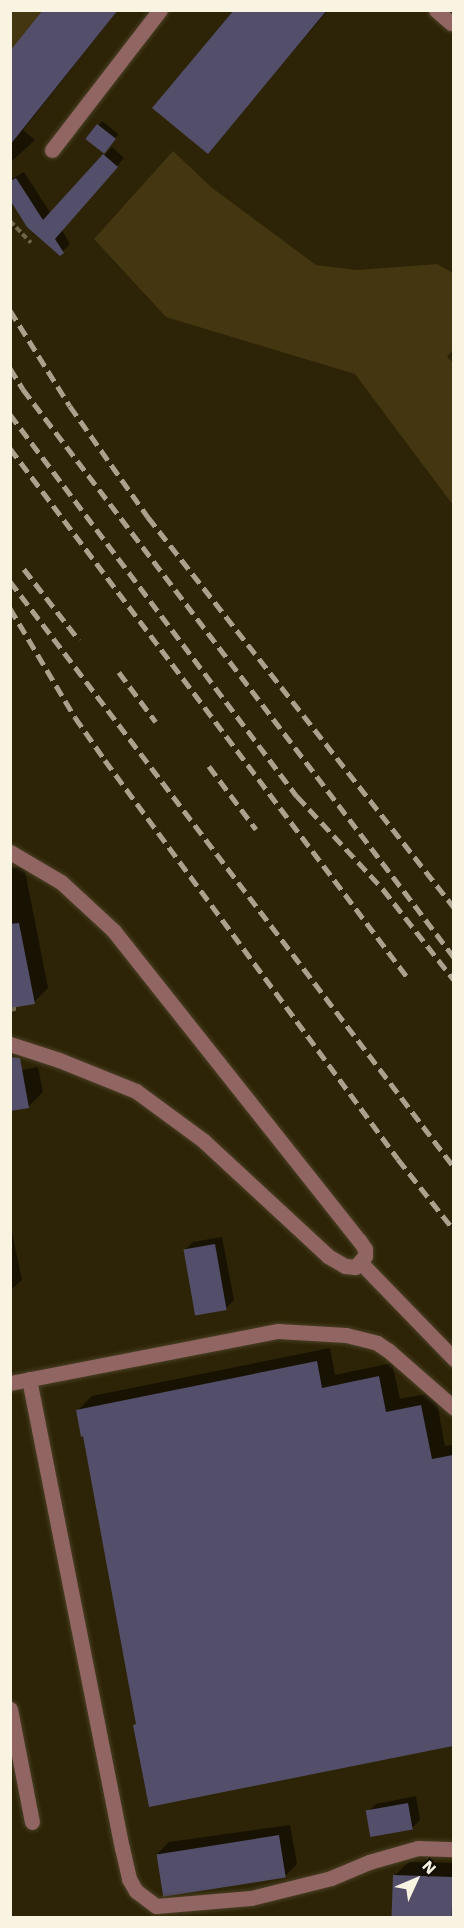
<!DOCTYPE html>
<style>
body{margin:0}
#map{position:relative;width:464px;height:1928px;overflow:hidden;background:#2d2306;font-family:"Work Sans",sans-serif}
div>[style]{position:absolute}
.green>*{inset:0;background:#433611}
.shadow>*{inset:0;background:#0007;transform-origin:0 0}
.building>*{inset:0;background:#534f6b;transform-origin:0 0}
.path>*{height:4px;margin-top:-2px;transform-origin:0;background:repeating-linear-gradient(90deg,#6e654c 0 6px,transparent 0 9px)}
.roads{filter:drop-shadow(0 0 2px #4a4025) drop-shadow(0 0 2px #4a4025)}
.minor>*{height:15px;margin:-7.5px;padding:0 7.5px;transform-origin:7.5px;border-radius:7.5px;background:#906562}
.rail>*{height:4.5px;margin-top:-2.25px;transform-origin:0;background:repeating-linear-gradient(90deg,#aaa28c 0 12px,transparent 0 18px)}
span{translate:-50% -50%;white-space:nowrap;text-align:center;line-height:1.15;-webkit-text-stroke:4.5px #110d03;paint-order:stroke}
.frame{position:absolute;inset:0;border:12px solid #f9f3e2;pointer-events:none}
.north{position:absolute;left:386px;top:1850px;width:60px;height:60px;-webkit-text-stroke:4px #110d03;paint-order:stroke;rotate:46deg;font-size:16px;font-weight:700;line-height:24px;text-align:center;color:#f9f3e2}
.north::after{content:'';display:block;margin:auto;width:21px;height:27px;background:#f9f3e2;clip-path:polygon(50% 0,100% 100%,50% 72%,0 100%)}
</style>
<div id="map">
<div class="green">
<div style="clip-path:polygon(11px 11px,43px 11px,11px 51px)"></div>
<div style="clip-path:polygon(173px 151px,211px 187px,316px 265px,357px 270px,437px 264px,453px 273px,453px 350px,447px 357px,454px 363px,453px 505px,355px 374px,166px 317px,94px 239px)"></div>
</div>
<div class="shadow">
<div style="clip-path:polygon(45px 10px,118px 10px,23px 130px,35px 140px,10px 163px,10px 53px)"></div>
<div style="clip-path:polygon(238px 10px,328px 10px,208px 152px)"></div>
<div style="left:102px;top:121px;width:21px;height:23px;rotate:39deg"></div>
<div style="clip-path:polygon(112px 147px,124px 158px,62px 230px,70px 244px,60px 254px,10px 197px,10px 180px,24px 172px,51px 214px)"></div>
<div style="clip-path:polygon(24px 866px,48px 988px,34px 1002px,10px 1007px,10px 869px)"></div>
<div style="clip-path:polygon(38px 1067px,43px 1092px,29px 1106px,10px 1072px)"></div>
<div style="clip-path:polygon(10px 1223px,22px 1280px,10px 1291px)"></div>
<div style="clip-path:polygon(222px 1237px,234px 1300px,226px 1308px,185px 1250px,193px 1242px)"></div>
<div style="clip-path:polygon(330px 1348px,335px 1375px,392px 1363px,400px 1399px,435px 1392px,445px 1446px,454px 1445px,454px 1745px,150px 1805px,134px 1726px,137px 1722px,85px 1434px,78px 1410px,92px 1396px)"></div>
<div style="clip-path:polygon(416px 1796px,420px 1820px,412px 1828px,368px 1812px,376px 1804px)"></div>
<div style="clip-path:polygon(290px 1825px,297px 1864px,285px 1876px,157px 1854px,169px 1842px)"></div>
<div style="clip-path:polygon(409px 1862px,454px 1863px,454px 1918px,394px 1918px,394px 1876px)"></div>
</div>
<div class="building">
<div style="clip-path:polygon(43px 10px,118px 10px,10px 145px,10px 51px)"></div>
<div style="clip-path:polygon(234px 10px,327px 10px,208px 154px,152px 108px)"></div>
<div style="left:97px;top:124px;width:24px;height:19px;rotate:38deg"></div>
<div style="clip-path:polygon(103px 154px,118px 167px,55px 239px,64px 253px,60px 256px,27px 227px,10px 200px,10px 181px,16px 178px,43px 220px)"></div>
<div style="clip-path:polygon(19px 923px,35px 1004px,10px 1008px,10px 924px)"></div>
<div style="clip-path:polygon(10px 1057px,20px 1058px,29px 1108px,10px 1111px)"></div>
<div style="left:215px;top:1244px;width:67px;height:32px;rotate:80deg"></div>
<div style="clip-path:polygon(317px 1361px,322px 1388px,379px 1376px,386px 1412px,421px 1405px,432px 1459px,453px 1455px,453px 1746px,149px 1807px,133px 1725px,136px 1724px,83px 1436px,81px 1437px,76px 1410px)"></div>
<div style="left:408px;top:1803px;width:27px;height:43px;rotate:80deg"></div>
<div style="left:279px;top:1835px;width:43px;height:124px;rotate:81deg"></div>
<div style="left:393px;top:1875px;width:60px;height:42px;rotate:2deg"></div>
</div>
<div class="path">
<div style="left:10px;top:221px;width:30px;rotate:46deg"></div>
<div style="left:10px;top:1010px;width:9px;rotate:-13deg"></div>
</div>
<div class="roads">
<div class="minor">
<div style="left:436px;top:10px;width:20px;rotate:41deg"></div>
<div style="left:52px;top:150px;width:177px;rotate:-52.4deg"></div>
<div style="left:10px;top:852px;width:59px;rotate:30.5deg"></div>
<div style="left:61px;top:882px;width:71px;rotate:42.7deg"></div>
<div style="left:113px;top:930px;width:396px;rotate:51.6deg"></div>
<div style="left:359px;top:1240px;width:11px;rotate:56deg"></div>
<div style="left:365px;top:1249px;width:7px;rotate:90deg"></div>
<div style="left:365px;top:1256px;width:15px;rotate:132deg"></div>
<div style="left:355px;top:1267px;width:10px;rotate:-174deg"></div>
<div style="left:345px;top:1266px;width:20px;rotate:-150deg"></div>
<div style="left:328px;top:1256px;width:169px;rotate:-137.2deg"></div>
<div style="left:204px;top:1141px;width:84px;rotate:-143.7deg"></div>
<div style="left:136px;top:1091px;width:83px;rotate:-158.1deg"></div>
<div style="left:59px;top:1060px;width:52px;rotate:-161.9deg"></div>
<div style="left:361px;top:1263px;width:134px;rotate:45.9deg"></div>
<div style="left:29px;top:1379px;width:478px;rotate:78.8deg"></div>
<div style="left:122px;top:1848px;width:32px;rotate:77deg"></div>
<div style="left:129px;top:1879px;width:14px;rotate:60deg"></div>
<div style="left:136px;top:1891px;width:25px;rotate:37deg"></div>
<div style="left:156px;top:1906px;width:95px;rotate:-4.8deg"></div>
<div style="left:251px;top:1898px;width:82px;rotate:-14deg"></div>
<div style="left:331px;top:1878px;width:41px;rotate:-22.8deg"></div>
<div style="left:369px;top:1862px;width:51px;rotate:-15.9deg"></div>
<div style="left:418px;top:1848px;width:36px;rotate:2deg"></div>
<div style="left:10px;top:1383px;width:273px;rotate:-11deg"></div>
<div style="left:278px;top:1331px;width:68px;rotate:3.4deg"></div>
<div style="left:346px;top:1335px;width:32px;rotate:14deg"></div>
<div style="left:377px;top:1343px;width:14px;rotate:34deg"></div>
<div style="left:389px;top:1351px;width:86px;rotate:41.2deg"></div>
<div style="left:10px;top:1709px;width:115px;rotate:79deg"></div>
</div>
</div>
<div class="rail">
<div style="left:10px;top:310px;width:113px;rotate:58deg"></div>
<div style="left:70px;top:406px;width:136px;rotate:54.9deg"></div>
<div style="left:148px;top:517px;width:496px;rotate:51.9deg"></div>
<div style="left:10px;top:368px;width:25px;rotate:58deg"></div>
<div style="left:23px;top:389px;width:713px;rotate:52.81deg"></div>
<div style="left:10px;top:414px;width:478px;rotate:53.1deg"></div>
<div style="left:297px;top:796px;width:127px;rotate:47.2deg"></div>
<div style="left:383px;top:889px;width:115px;rotate:52deg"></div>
<div style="left:10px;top:448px;width:663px;rotate:53.1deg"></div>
<div style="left:24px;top:569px;width:90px;rotate:52.2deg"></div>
<div style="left:10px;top:581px;width:735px;rotate:52.85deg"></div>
<div style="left:10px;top:608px;width:127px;rotate:59.2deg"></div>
<div style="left:75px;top:717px;width:52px;rotate:55.1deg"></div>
<div style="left:105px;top:760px;width:495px;rotate:53.7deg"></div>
<div style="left:398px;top:1159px;width:90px;rotate:51.7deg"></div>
<div style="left:119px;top:672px;width:62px;rotate:53.5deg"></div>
<div style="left:209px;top:766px;width:79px;rotate:53.3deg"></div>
</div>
<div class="frame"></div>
<div class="north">N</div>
</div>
